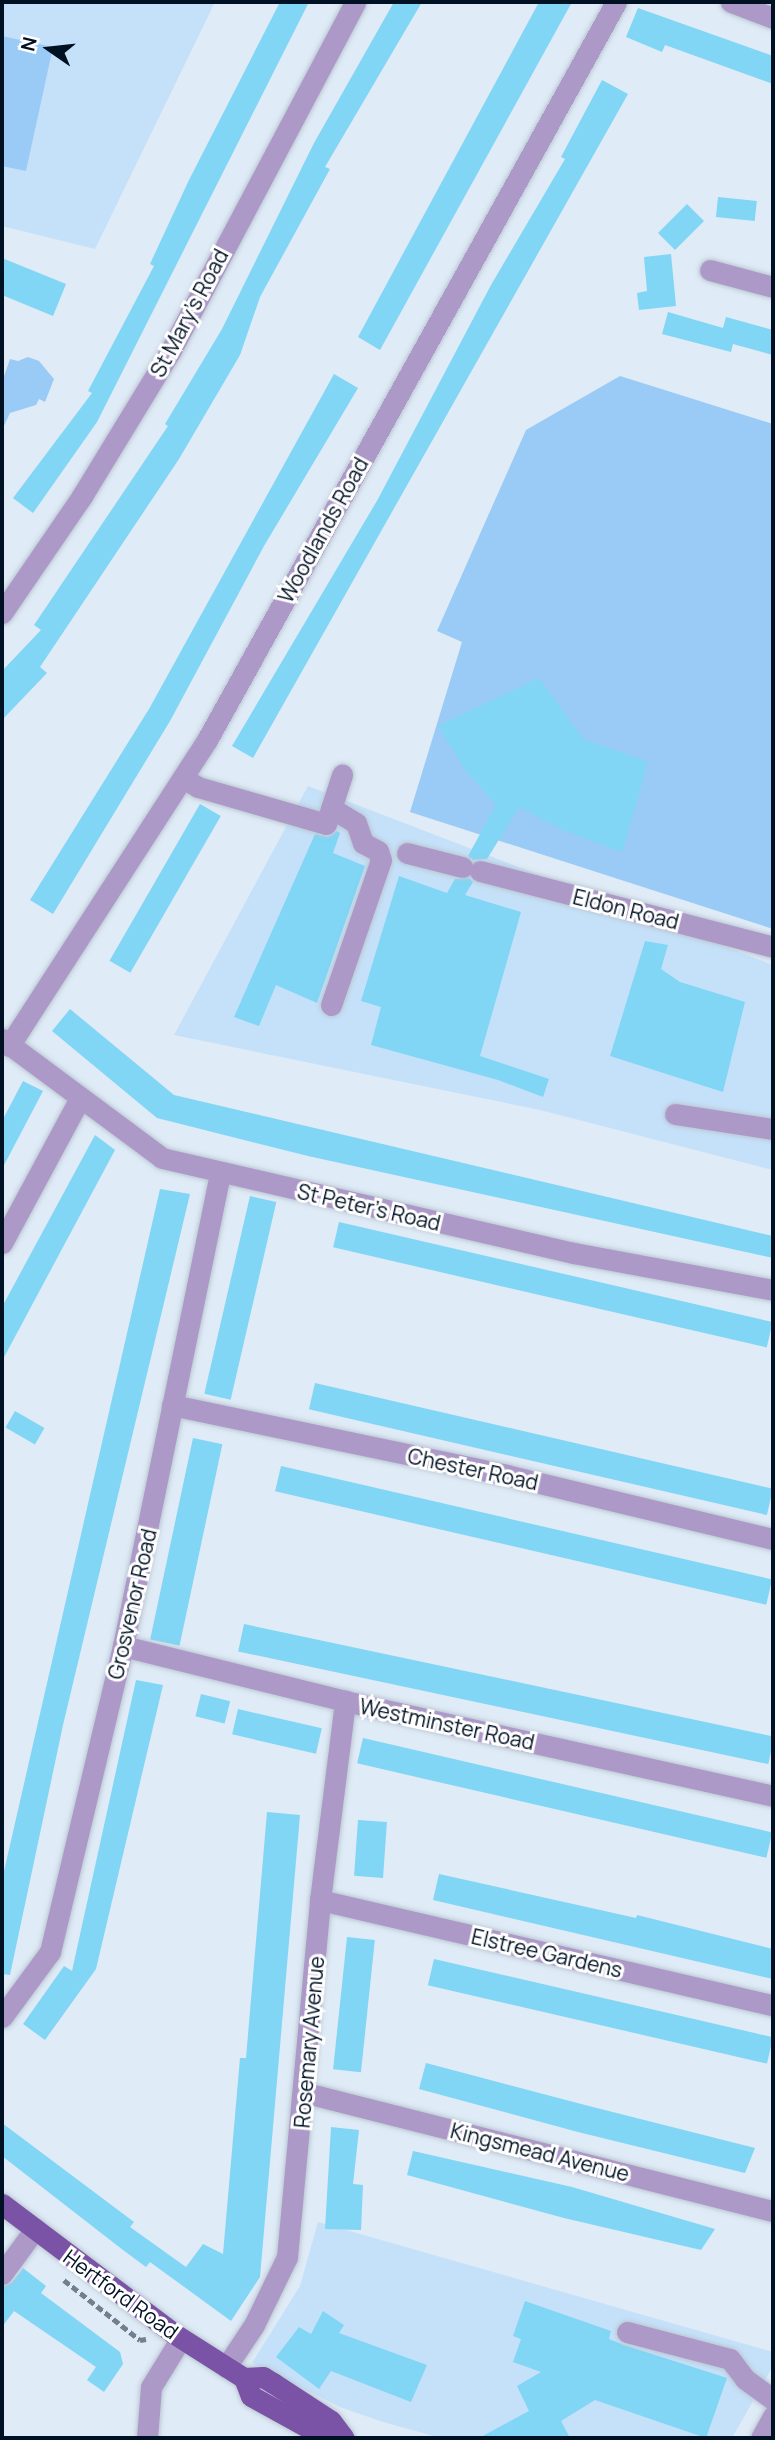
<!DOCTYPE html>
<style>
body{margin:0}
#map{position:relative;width:775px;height:2440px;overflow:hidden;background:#dfebf6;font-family:Manrope,sans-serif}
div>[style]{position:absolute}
.built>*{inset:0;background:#c5e1f9}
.green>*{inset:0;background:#99cbf6}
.building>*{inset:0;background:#81d5f5;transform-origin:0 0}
.path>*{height:4.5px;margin-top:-2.25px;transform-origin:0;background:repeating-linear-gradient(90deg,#717f8e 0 7px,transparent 0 10.5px)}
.roads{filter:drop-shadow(0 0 2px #bbc8d4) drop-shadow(0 0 2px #bbc8d4)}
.minor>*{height:21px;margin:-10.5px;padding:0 10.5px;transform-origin:10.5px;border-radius:10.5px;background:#ad99c8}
.major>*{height:21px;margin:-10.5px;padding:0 10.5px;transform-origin:10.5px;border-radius:10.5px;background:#7b53a6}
span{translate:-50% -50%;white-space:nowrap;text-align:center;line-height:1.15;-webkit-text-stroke:6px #fff;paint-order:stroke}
.street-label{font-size:21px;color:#001124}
.frame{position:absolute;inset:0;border:4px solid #001124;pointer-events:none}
.north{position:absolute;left:14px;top:14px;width:70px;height:70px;-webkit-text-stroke:5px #fff;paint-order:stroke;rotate:284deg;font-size:19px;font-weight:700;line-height:28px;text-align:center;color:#001124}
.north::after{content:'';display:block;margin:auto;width:24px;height:32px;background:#001124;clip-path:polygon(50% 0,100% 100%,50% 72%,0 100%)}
</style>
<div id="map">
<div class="built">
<div style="clip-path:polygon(2px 2px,215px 2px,95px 249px,2px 226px)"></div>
<div style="clip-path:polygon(308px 786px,773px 965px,773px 1170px,540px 1110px,174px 1035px)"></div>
<div style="clip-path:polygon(318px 2222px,773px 2352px,773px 2366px,732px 2438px,441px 2438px,383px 2422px,340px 2407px,252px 2363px,300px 2286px)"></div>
</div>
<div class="green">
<div style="clip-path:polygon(2px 36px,53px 47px,26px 171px,2px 166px)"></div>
<div style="clip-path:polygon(28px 357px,39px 361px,54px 379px,45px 402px,39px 399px,36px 405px,10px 413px,2px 430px,2px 382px,10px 359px,18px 361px)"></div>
<div style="clip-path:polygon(620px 376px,773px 424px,773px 929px,410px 812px,462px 642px,437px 631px,526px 430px)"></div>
</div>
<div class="building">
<div style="clip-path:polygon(280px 2px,309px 2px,97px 422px,33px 513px,13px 498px,92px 393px,88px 391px,154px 266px,150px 264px,189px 180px)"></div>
<div style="clip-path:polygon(394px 2px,422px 2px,325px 167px,330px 169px,260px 297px,240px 355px,179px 459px,40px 667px,47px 673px,2px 720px,2px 671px,41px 630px,34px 625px,168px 426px,165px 424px,222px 329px,314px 143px)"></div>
<div style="clip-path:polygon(539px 2px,572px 2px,380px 350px,358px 337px)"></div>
<div style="clip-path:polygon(638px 8px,773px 56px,773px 84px,665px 45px,662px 52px,626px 37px)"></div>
<div style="clip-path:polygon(602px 80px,628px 94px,253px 758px,232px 746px,378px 499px,491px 285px,565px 159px,561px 157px)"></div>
<div style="left:718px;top:197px;width:39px;height:20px;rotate:6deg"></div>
<div style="left:687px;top:204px;width:24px;height:41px;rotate:45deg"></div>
<div style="clip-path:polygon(671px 254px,676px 306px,639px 310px,637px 293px,647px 291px,644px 257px)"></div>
<div style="clip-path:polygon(2px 258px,66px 284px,53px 316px,2px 295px)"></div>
<div style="clip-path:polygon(668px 312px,723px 328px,726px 317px,773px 330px,773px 355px,733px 344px,731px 352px,662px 334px)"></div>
<div style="clip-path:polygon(334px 374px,358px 388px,264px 546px,170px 721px,53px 914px,30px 900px,149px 709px)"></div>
<div style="clip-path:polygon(539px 678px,583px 739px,648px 762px,622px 852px,563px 830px,519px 807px,487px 859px,473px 860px,468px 856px,496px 805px,466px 771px,438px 726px)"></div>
<div style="left:200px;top:804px;width:24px;height:181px;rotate:30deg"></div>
<div style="clip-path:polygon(337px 831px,340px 833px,333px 853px,365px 866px,317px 1003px,276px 985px,259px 1026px,234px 1017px,315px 834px,328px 837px)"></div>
<div style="clip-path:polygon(399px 876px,447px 893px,455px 879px,469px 878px,473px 882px,465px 895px,521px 912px,480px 1056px,549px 1079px,543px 1097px,498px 1080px,371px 1045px,381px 1007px,361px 1001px)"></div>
<div style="clip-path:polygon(645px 941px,668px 945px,661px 969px,680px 982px,745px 1002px,723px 1092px,610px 1056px)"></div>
<div style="clip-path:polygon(70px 1009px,174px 1095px,773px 1236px,773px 1258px,308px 1156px,157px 1118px,52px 1031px)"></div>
<div style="clip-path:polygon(23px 1081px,43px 1091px,2px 1169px,2px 1121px)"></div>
<div style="clip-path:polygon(95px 1135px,115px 1150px,2px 1361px,2px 1307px)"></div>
<div style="clip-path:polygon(160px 1189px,190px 1194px,63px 1725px,10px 1975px,2px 1974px,2px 1880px)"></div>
<div style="left:250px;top:1196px;width:27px;height:203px;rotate:13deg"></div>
<div style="left:339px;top:1222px;width:445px;height:26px;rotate:13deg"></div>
<div style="left:315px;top:1383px;width:470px;height:27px;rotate:13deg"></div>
<div style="left:15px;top:1411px;width:34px;height:19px;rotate:30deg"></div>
<div style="left:193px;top:1438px;width:30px;height:206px;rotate:12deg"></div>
<div style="left:281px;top:1466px;width:504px;height:26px;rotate:13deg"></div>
<div style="left:244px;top:1624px;width:542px;height:28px;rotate:12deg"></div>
<div style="clip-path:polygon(136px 1680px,163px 1685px,96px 1969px,45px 2040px,23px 2024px,64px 1966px,72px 1971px)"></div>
<div style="left:201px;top:1694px;width:30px;height:23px;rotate:14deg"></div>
<div style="left:238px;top:1709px;width:86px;height:26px;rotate:13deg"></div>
<div style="left:363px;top:1738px;width:420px;height:26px;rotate:13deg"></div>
<div style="clip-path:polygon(267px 1812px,300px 1815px,260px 2277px,231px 2321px,150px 2262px,146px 2267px,123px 2250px,2px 2156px,2px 2123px,134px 2222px,130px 2227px,186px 2267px,203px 2244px,223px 2254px,240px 2058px,246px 2058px)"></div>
<div style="left:358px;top:1820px;width:29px;height:56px;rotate:4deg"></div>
<div style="clip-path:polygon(439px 1874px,636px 1918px,637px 1915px,773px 1949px,773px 1979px,433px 1900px)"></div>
<div style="left:347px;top:1937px;width:28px;height:133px;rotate:6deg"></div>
<div style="left:434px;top:1959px;width:348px;height:27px;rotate:13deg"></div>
<div style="clip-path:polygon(426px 2063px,585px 2105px,755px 2148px,745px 2173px,578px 2132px,419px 2089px)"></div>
<div style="clip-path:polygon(331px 2127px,359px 2130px,353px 2184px,363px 2185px,361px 2230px,325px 2229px)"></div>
<div style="clip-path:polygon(413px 2151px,572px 2187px,715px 2229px,701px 2250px,564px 2218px,407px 2175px)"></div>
<div style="clip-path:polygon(23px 2268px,46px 2286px,41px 2293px,120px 2352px,123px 2364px,104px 2392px,87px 2380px,96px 2367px,14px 2311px,2px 2327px,2px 2287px,12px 2282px)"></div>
<div style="clip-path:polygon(525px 2301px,611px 2331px,609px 2339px,624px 2345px,727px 2378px,706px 2438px,595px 2400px,561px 2421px,570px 2438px,479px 2438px,529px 2411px,517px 2386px,541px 2372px,513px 2362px,521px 2339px,513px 2336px)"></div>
<div style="clip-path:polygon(323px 2311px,344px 2325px,339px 2333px,427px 2365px,411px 2402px,331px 2371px,319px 2389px,276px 2357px,299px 2327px,311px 2334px)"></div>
</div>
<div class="path">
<div style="left:64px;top:2280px;width:97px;rotate:38.3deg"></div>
<div style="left:140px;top:2340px;width:6px;rotate:-9deg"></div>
</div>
<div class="roads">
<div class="minor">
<div style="left:731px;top:2px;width:45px;rotate:20.9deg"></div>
<div style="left:710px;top:270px;width:65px;rotate:15.1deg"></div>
<div style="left:2px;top:613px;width:142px;rotate:-55.6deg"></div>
<div style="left:82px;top:496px;width:169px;rotate:-58.6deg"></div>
<div style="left:170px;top:352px;width:396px;rotate:-62.1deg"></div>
<div style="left:183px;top:778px;width:17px;rotate:31deg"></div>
<div style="left:198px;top:787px;width:133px;rotate:16.1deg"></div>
<div style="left:326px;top:824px;width:52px;rotate:-71.9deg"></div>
<div style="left:407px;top:853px;width:57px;rotate:14.3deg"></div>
<div style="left:480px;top:871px;width:303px;rotate:14.5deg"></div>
<div style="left:331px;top:1005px;width:153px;rotate:-71deg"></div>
<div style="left:381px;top:860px;width:9px;rotate:-108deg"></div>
<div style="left:378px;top:851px;width:17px;rotate:-152deg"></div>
<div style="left:363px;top:843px;width:21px;rotate:-109deg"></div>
<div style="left:356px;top:823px;width:29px;rotate:-149deg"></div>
<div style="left:2px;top:1039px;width:199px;rotate:36.6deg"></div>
<div style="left:162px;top:1158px;width:423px;rotate:13deg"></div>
<div style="left:574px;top:1253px;width:202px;rotate:10.5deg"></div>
<div style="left:9px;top:1046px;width:364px;rotate:-57.1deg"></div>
<div style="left:207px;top:740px;width:844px;rotate:-61deg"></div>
<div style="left:675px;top:1114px;width:99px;rotate:8.7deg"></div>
<div style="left:2px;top:1243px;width:165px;rotate:-61.7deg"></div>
<div style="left:172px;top:1405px;width:341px;rotate:11.8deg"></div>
<div style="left:506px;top:1475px;width:275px;rotate:13.5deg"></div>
<div style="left:123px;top:1646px;width:229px;rotate:13.9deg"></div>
<div style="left:345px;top:1701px;width:438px;rotate:12.5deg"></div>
<div style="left:320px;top:1900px;width:465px;rotate:13.1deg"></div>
<div style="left:2px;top:2017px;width:81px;rotate:-53.6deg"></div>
<div style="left:50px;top:1952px;width:315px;rotate:-76.6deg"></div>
<div style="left:123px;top:1646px;width:481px;rotate:-78.4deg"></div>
<div style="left:306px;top:2093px;width:482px;rotate:14.2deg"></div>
<div style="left:2px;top:2274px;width:56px;rotate:-53.7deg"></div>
<div style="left:627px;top:2332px;width:106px;rotate:14.7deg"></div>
<div style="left:730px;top:2359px;width:25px;rotate:53deg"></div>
<div style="left:745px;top:2379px;width:34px;rotate:36deg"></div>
<div style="left:226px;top:2367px;width:50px;rotate:-56.3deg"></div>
<div style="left:254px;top:2325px;width:76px;rotate:-64.1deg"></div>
<div style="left:287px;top:2257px;width:359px;rotate:-84.7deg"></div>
<div style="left:320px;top:1900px;width:201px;rotate:-82.8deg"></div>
<div style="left:147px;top:2438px;width:51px;rotate:-85.5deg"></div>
<div style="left:151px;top:2387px;width:57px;rotate:-58.5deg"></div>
<div style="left:761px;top:2438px;width:25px;rotate:-61deg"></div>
</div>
<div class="major">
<div style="left:2px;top:2204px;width:214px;rotate:37deg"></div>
<div style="left:173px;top:2333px;width:84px;rotate:32.4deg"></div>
<div style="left:244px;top:2378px;width:19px;rotate:-3deg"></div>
<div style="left:263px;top:2377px;width:12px;rotate:31deg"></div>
<div style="left:273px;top:2383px;width:69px;rotate:33.2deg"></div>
<div style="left:331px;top:2421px;width:21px;rotate:53deg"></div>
<div style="left:244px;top:2378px;width:19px;rotate:69deg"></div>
<div style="left:251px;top:2396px;width:87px;rotate:28.9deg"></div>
</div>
</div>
<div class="street-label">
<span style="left:189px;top:313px;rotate:-62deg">St Mary's Road</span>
<span style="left:323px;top:530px;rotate:-61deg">Woodlands Road</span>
<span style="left:626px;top:909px;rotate:14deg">Eldon Road</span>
<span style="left:369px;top:1207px;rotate:13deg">St Peter's Road</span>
<span style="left:473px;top:1469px;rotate:12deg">Chester Road</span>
<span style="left:132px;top:1604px;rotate:-77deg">Grosvenor Road</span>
<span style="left:447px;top:1724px;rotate:12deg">Westminster Road</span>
<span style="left:547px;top:1953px;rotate:13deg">Elstree Gardens</span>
<span style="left:309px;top:2042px;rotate:-85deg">Rosemary Avenue</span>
<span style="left:540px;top:2152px;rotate:14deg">Kingsmead Avenue</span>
<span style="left:121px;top:2294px;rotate:36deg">Hertford Road</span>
</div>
<div class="frame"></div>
<div class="north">N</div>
</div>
